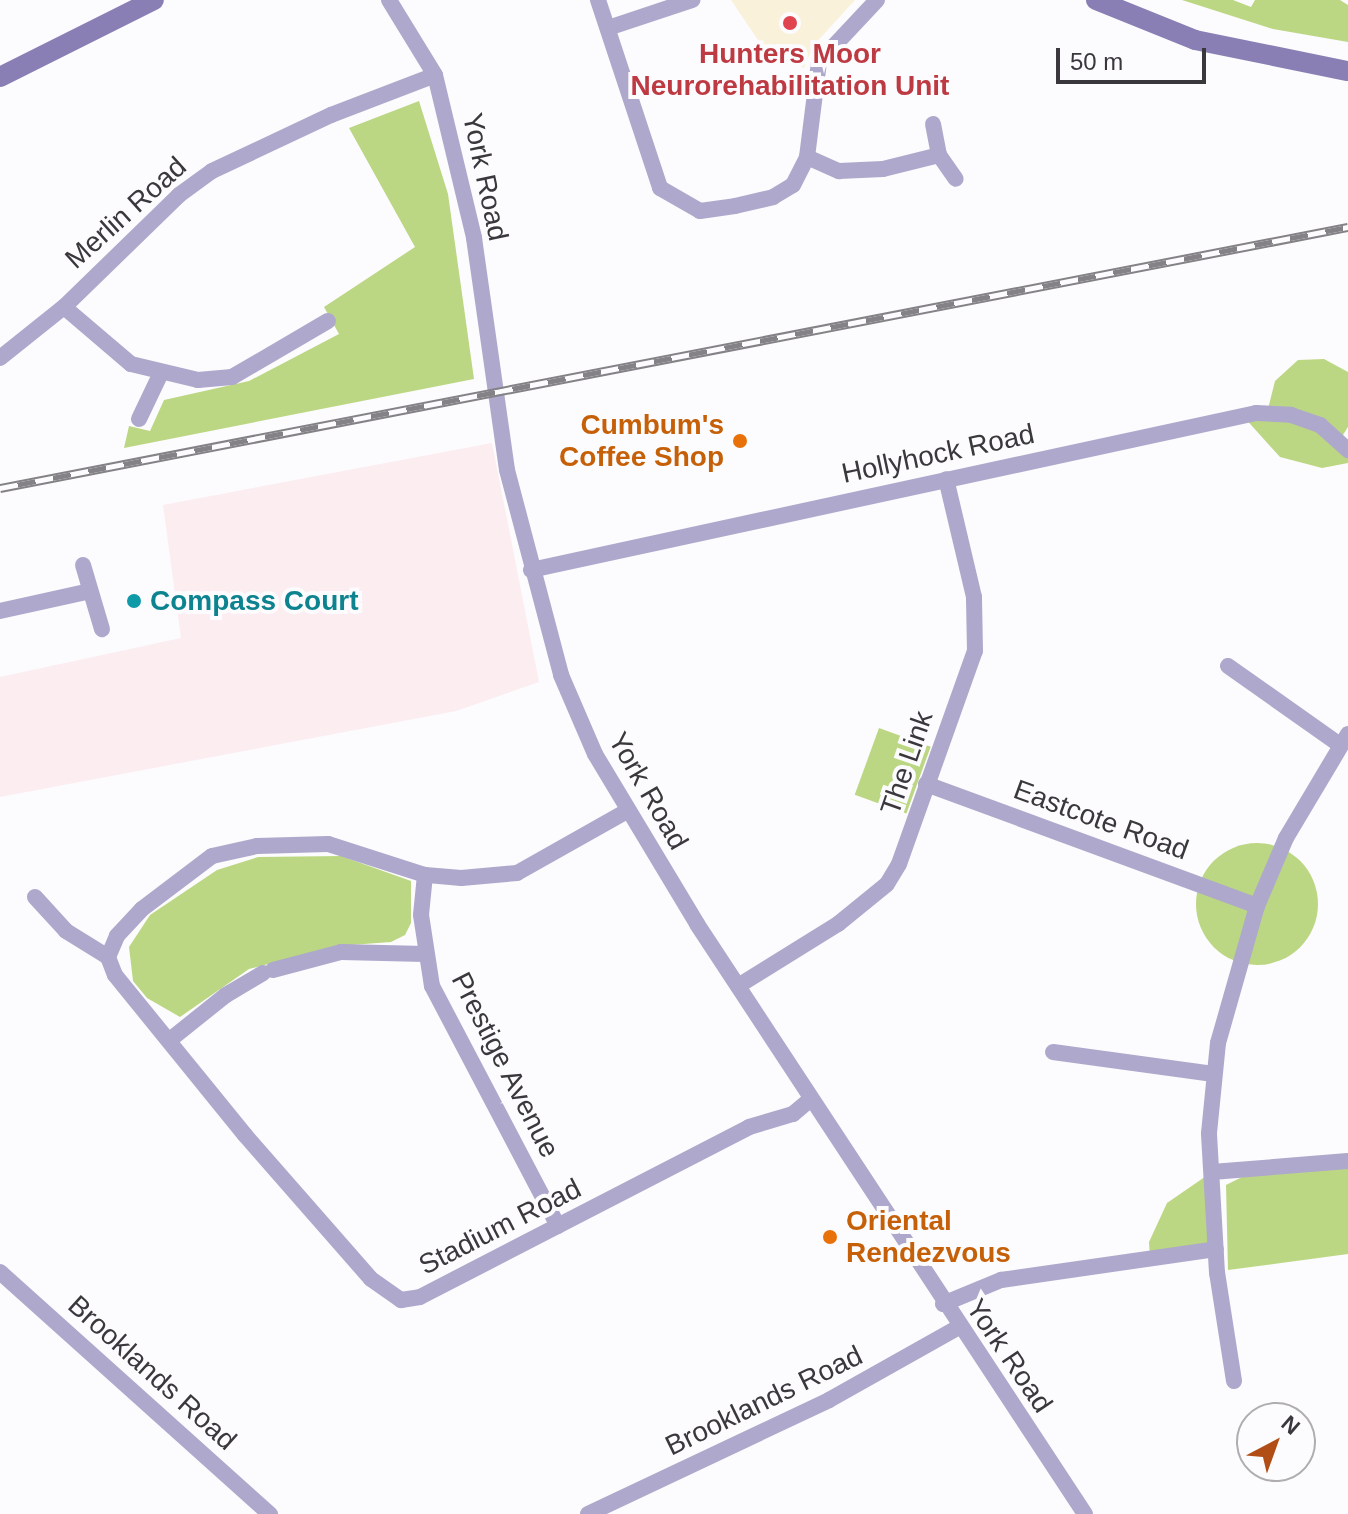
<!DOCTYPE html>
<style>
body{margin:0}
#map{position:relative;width:1348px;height:1514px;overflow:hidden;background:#fcfbfd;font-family:Helvetica,sans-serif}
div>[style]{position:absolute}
.industrial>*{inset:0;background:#fcedf1}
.medical>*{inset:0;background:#faf1db}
.green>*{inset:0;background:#bcd783;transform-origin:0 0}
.round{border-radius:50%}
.street>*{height:16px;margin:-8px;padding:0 8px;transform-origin:8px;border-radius:8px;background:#aea8cc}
.secondary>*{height:20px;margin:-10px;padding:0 10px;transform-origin:10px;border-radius:10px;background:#897fb4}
.rail>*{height:9px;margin-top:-4.5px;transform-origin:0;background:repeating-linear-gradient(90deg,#fcfbfd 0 18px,#848286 0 36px);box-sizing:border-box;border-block:2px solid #848286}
.dots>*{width:22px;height:22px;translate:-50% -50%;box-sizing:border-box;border:4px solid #fcfbfd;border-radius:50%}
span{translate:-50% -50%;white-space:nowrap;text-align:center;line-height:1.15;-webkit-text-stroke:8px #fcfbfd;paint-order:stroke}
.health-label{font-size:28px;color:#be3a42;font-weight:700}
.street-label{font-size:28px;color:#3b383d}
.food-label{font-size:28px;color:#c56008;font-weight:700}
.right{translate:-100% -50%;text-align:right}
.left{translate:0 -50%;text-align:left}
.culture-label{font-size:28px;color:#0d838f;font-weight:700}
.north{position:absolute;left:1236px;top:1402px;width:80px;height:80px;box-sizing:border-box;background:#fcfbfd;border:2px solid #afadb0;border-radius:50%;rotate:41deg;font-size:22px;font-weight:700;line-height:32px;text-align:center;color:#3b383d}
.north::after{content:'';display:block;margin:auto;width:28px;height:36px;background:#b04e15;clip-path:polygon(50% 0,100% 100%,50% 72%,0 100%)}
.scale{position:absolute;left:1056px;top:48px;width:150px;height:36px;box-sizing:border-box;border:4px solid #3b383d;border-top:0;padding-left:10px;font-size:24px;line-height:28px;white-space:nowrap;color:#3b383d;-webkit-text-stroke:6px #fcfbfd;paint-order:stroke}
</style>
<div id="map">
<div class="industrial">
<div style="clip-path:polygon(492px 443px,539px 682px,456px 711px,0 797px,0 677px,181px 638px,163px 505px)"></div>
</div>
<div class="medical">
<div style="clip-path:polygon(731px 0,855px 0,813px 46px,804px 68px,764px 49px)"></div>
</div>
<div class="green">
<div style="clip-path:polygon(1182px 0,1233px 0,1251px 7px,1255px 0,1340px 0,1348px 5px,1348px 42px,1273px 29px)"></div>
<div style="clip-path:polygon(419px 101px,448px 194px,474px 379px,124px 448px,129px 426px,150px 431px,164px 400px,249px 381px,339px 334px,324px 307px,415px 247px,349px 128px)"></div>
<div style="clip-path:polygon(1324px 359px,1348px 372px,1348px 427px,1339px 441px,1348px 450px,1348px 463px,1322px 468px,1280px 457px,1243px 416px,1267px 413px,1275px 381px,1298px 360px)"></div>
<div style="left:879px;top:728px;width:55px;height:71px;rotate:20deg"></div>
<div class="round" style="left:1196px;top:843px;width:122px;height:122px"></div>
<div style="clip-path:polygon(341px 856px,411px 881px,411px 923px,405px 935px,391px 942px,337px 946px,249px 969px,180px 1017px,147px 998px,133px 981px,129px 947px,150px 915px,217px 870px,258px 857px)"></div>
<div style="clip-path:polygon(1348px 1167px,1348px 1254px,1228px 1270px,1226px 1185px,1242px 1177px)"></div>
<div style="clip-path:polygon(1212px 1172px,1216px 1249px,1150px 1259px,1149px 1242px,1167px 1203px)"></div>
</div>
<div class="street">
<div style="left:389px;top:0;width:88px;rotate:58.5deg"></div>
<div style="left:435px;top:75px;width:168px;rotate:76.5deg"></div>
<div style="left:474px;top:238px;width:234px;rotate:81.9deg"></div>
<div style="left:507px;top:470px;width:212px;rotate:75.2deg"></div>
<div style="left:561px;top:675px;width:86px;rotate:66.7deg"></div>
<div style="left:595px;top:754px;width:198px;rotate:59deg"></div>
<div style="left:697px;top:924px;width:706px;rotate:56.67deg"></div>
<div style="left:598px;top:0;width:198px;rotate:71.7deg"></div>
<div style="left:660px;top:188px;width:46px;rotate:29.9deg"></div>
<div style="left:700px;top:211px;width:35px;rotate:-8deg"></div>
<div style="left:735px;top:206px;width:39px;rotate:-13deg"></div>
<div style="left:773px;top:197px;width:23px;rotate:-31deg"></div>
<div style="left:793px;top:185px;width:31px;rotate:-63deg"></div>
<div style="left:877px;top:0;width:85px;rotate:133.1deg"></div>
<div style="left:819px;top:62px;width:96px;rotate:97.2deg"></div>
<div style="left:807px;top:157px;width:35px;rotate:24deg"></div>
<div style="left:839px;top:171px;width:44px;rotate:-2.6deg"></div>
<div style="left:883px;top:169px;width:58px;rotate:-14deg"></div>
<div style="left:608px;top:28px;width:89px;rotate:-18.4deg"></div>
<div style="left:933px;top:124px;width:32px;rotate:79deg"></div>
<div style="left:939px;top:155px;width:29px;rotate:55deg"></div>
<div style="left:64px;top:307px;width:88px;rotate:40.4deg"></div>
<div style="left:131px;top:364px;width:69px;rotate:13.4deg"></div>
<div style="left:198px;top:380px;width:34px;rotate:-5deg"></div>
<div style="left:232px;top:377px;width:111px;rotate:-30.3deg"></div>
<div style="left:0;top:358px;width:82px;rotate:-38.6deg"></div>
<div style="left:64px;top:307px;width:161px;rotate:-44.2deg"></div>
<div style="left:179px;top:195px;width:41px;rotate:-36deg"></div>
<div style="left:212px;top:171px;width:132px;rotate:-25.2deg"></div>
<div style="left:331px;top:115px;width:111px;rotate:-21deg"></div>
<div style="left:139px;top:419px;width:49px;rotate:-64.5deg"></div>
<div style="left:83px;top:565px;width:67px;rotate:73.5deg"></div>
<div style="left:531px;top:570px;width:742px;rotate:-12.22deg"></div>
<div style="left:1256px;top:413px;width:35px;rotate:3deg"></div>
<div style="left:1291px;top:415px;width:31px;rotate:19deg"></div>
<div style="left:1320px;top:425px;width:38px;rotate:42deg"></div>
<div style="left:0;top:611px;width:92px;rotate:-12.5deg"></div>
<div style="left:1228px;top:666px;width:137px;rotate:35.2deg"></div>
<div style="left:926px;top:784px;width:353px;rotate:20.2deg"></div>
<div style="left:627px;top:811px;width:126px;rotate:150.6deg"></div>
<div style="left:517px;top:873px;width:56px;rotate:174.9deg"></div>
<div style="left:461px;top:878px;width:36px;rotate:-175deg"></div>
<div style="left:425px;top:875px;width:102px;rotate:-162.3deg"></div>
<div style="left:328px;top:844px;width:71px;rotate:178.4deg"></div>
<div style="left:257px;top:846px;width:46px;rotate:167.5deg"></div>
<div style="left:212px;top:856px;width:88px;rotate:142.9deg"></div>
<div style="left:142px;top:909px;width:37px;rotate:133deg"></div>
<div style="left:117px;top:936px;width:23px;rotate:113deg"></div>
<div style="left:108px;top:957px;width:19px;rotate:69deg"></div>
<div style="left:115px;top:975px;width:206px;rotate:50.9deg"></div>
<div style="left:245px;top:1135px;width:191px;rotate:48.8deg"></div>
<div style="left:371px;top:1279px;width:37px;rotate:35deg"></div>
<div style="left:401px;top:1300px;width:19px;rotate:-9deg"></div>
<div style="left:420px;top:1297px;width:370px;rotate:-27.3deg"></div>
<div style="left:749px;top:1127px;width:46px;rotate:-16.5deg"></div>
<div style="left:793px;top:1114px;width:23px;rotate:-40deg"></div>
<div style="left:425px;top:875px;width:40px;rotate:95.7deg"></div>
<div style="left:421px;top:915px;width:72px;rotate:81.2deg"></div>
<div style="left:432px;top:986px;width:271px;rotate:62.3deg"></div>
<div style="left:35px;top:897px;width:46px;rotate:47.6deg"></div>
<div style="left:66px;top:931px;width:49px;rotate:31.8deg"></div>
<div style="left:273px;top:970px;width:70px;rotate:-14.8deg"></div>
<div style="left:341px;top:952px;width:84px;rotate:1.4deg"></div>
<div style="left:738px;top:986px;width:118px;rotate:-31.8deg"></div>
<div style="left:838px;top:924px;width:63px;rotate:-39.2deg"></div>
<div style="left:887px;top:884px;width:23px;rotate:-59deg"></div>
<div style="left:899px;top:864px;width:226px;rotate:-70.4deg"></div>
<div style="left:975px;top:651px;width:54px;rotate:-91.1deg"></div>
<div style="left:974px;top:597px;width:121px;rotate:-103.3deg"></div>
<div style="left:171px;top:1039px;width:70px;rotate:-38.7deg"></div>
<div style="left:226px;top:995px;width:43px;rotate:-30.7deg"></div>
<div style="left:1053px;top:1052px;width:162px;rotate:7.8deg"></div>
<div style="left:1212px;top:1172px;width:136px;rotate:-4.6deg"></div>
<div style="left:0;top:1272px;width:363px;rotate:41.9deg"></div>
<div style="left:943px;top:1304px;width:63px;rotate:-22.5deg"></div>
<div style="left:1001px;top:1280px;width:217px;rotate:-8.2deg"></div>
<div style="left:1234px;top:1381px;width:109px;rotate:-98.9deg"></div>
<div style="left:1217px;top:1273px;width:140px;rotate:-93.3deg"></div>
<div style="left:1209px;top:1133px;width:90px;rotate:-84.3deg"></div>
<div style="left:1218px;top:1043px;width:142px;rotate:-74.1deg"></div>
<div style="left:1257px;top:906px;width:74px;rotate:-66.9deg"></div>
<div style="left:1286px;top:838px;width:121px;rotate:-59.2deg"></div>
<div style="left:588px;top:1514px;width:267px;rotate:-25.3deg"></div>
<div style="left:829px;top:1400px;width:149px;rotate:-29.3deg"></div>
</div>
<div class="secondary">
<div style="left:1096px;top:0;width:107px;rotate:22deg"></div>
<div style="left:1195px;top:40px;width:156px;rotate:11.5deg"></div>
<div style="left:0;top:77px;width:172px;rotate:-26.6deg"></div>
</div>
<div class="rail">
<div style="left:0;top:488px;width:1373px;rotate:-10.96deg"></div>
</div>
<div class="dots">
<div style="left:790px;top:23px;background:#e0444e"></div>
<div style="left:740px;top:441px;background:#e8710a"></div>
<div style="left:134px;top:601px;background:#0f9aa8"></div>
<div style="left:830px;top:1237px;background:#e8710a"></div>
</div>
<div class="health-label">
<span style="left:790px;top:70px">Hunters Moor<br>Neurorehabilitation Unit</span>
</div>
<div class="street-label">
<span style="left:485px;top:177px;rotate:78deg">York Road</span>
<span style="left:126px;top:213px;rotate:-42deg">Merlin Road</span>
<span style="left:938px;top:454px;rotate:-12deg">Hollyhock Road</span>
<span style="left:907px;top:763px;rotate:-71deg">The Link</span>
<span style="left:648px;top:791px;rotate:60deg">York Road</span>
<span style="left:1101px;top:820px;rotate:20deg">Eastcote Road</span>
<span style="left:505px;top:1065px;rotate:63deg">Prestige Avenue</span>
<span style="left:500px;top:1227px;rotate:-27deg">Stadium Road</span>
<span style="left:1009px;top:1356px;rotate:56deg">York Road</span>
<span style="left:152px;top:1373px;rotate:42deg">Brooklands Road</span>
<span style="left:764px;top:1401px;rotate:-26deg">Brooklands Road</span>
</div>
<div class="food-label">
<span class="right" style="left:724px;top:441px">Cumbum's<br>Coffee Shop</span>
<span class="left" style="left:846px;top:1237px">Oriental<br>Rendezvous</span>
</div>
<div class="culture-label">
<span class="left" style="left:150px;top:601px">Compass Court</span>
</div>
<div class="north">N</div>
<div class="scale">50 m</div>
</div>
